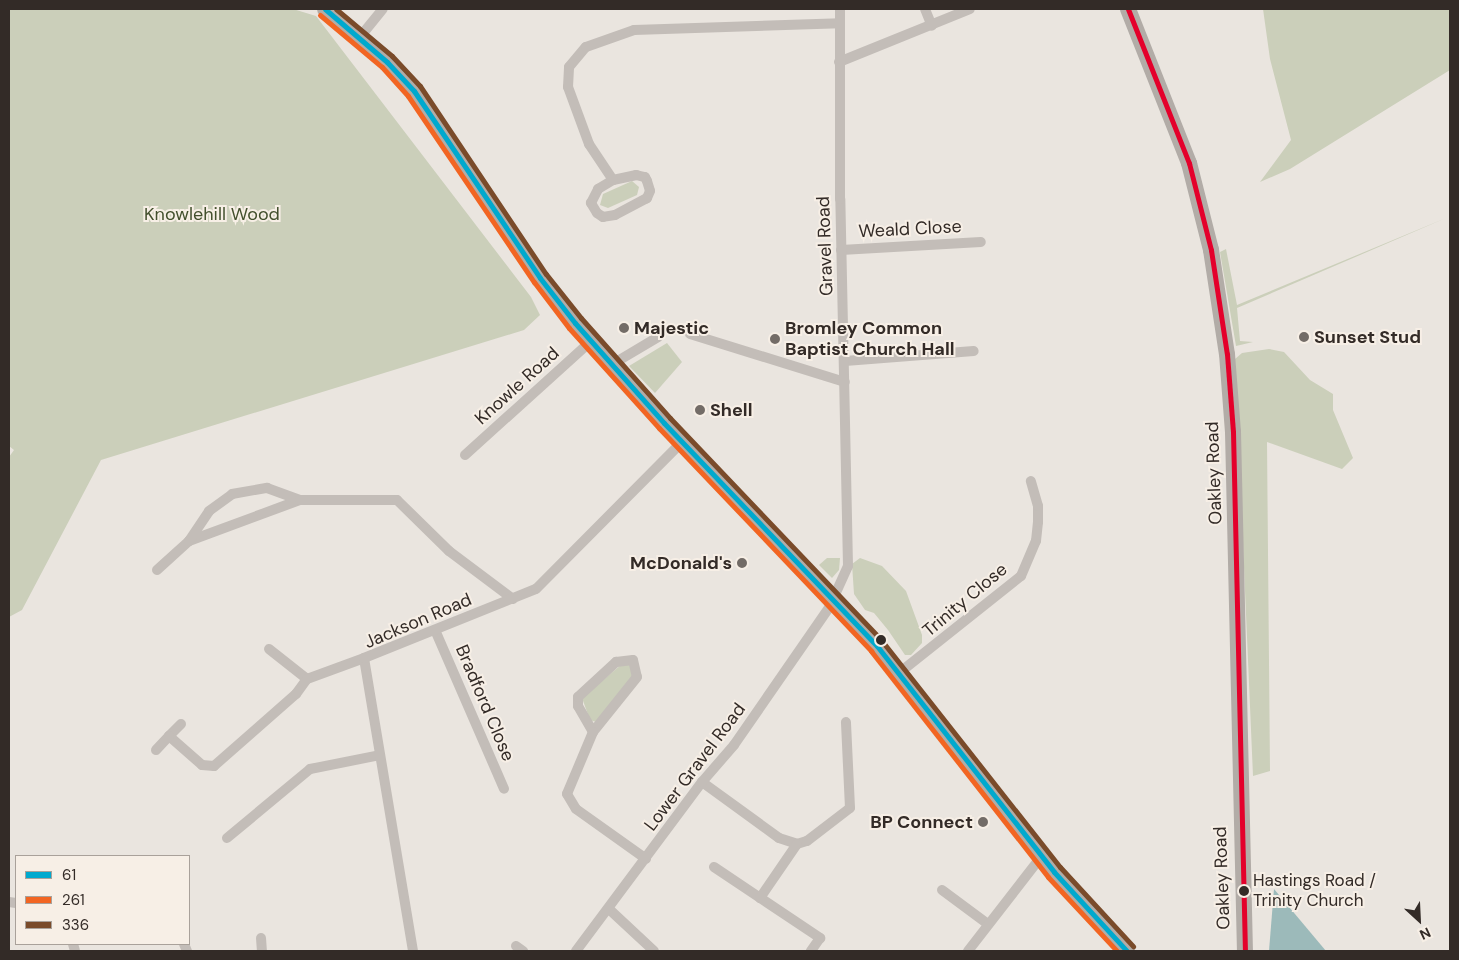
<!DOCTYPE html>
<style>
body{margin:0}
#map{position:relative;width:1459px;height:960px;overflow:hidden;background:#eae5df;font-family:"DM Sans",sans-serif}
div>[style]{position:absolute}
.green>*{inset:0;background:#cbcfba}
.water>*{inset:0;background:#9cbaba}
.street>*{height:10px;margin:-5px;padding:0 5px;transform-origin:5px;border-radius:5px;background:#c3bdb8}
.primary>*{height:16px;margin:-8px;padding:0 8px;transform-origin:8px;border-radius:8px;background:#b2aca7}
.bus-1>*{height:5px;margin:-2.5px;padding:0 2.5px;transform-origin:2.5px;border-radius:2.5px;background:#00a9ce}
.bus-2>*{height:5px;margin:-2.5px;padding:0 2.5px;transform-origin:2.5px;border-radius:2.5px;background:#f26522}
.bus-3>*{height:5px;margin:-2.5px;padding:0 2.5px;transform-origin:2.5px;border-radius:2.5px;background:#7a4b2a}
.bus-4>*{height:5px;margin:-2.5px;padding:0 2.5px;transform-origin:2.5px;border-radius:2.5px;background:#e4002b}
.dots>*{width:14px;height:14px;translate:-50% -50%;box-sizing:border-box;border:2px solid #f7efe6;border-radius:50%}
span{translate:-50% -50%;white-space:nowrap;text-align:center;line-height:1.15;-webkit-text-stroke:4px #f7efe6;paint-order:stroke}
.bus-label{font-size:17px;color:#332b27}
.left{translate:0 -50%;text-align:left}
.park-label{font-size:18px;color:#43502d}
.street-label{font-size:18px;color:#332b27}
.poi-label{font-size:18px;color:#332b27;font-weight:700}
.right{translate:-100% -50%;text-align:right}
.frame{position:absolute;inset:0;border:10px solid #332b27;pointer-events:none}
.legend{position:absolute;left:15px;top:855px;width:175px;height:90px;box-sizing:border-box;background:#f7efe6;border:1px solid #a9a19a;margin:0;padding:6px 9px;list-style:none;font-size:15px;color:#332b27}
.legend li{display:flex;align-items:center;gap:10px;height:25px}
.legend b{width:25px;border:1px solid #a9a19a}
.north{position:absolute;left:1394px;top:895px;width:50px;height:50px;-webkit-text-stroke:4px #f7efe6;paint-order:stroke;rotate:155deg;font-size:14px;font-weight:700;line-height:20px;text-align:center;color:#332b27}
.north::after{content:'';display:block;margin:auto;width:18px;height:22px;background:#332b27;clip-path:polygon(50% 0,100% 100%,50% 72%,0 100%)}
</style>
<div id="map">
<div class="green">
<div style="clip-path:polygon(9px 9px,293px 9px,316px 16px,531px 297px,540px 315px,524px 330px,101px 460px,22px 610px,9px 617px,9px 457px,14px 450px,9px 446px)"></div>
<div style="clip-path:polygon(1263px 9px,1450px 9px,1450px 70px,1290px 169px,1260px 182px,1291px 140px,1270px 59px)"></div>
<div style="clip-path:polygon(632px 181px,639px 187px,637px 195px,608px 208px,600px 205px,603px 194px)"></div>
<div style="clip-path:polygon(1446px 218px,1237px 308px,1240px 341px,1253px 342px,1236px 346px,1220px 252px,1226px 249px,1237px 305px)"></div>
<div style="clip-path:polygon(667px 343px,682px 362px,655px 393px,629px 366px)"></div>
<div style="clip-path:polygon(1269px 349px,1284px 352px,1310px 380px,1333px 394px,1333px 410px,1353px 458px,1342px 469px,1267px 442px,1270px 771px,1253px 776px,1235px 359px,1242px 353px)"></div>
<div style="clip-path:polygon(827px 558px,840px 558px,839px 570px,832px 578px,819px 565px)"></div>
<div style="clip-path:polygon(860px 558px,882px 566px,906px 591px,922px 635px,922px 643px,911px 655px,905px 655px,888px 630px,874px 613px,865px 610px,854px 594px,852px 564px)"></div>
<div style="clip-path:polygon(622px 664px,631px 665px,633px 675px,596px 722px,590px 720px,582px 698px)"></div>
</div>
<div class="water">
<div style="clip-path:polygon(1274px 889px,1326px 951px,1269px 951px)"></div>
</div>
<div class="street">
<div style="left:925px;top:9px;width:18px;rotate:68deg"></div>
<div style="left:360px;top:37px;width:36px;rotate:-51deg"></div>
<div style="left:839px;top:62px;width:141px;rotate:-22deg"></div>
<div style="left:636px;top:175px;width:9px;rotate:13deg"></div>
<div style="left:645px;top:177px;width:4px;rotate:63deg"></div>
<div style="left:647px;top:181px;width:10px;rotate:73deg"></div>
<div style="left:650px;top:191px;width:8px;rotate:113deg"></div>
<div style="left:647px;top:198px;width:36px;rotate:152deg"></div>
<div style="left:615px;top:215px;width:12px;rotate:171deg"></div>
<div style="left:603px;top:217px;width:7px;rotate:-146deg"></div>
<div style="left:597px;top:213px;width:12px;rotate:-121deg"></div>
<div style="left:591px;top:203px;width:16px;rotate:-63deg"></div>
<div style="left:598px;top:189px;width:17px;rotate:-31deg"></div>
<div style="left:613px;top:180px;width:24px;rotate:-12deg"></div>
<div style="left:613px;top:180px;width:43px;rotate:-123.7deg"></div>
<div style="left:589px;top:144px;width:61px;rotate:-110.2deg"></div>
<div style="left:568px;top:87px;width:20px;rotate:-87deg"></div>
<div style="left:569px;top:67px;width:26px;rotate:-50deg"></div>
<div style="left:586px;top:47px;width:51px;rotate:-19.5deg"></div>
<div style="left:634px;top:30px;width:206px;rotate:-1.9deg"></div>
<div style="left:841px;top:250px;width:140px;rotate:-3.3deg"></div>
<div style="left:690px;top:334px;width:162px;rotate:17.2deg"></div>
<div style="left:845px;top:361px;width:129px;rotate:-4.4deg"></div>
<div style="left:611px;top:365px;width:55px;rotate:-30.8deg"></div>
<div style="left:465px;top:455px;width:170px;rotate:-42.1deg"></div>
<div style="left:189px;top:541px;width:118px;rotate:-20.3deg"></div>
<div style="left:157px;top:570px;width:43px;rotate:-42.2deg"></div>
<div style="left:189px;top:541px;width:36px;rotate:-56deg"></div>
<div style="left:209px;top:511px;width:29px;rotate:-36deg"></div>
<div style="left:232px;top:494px;width:36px;rotate:-10deg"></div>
<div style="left:267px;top:488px;width:35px;rotate:20deg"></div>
<div style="left:300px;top:500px;width:97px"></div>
<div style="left:397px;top:500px;width:73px;rotate:44.4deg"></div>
<div style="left:449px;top:551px;width:80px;rotate:36.9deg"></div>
<div style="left:435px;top:630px;width:173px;rotate:66.5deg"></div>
<div style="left:269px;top:649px;width:48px;rotate:38.3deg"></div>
<div style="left:307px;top:679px;width:61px;rotate:-20.2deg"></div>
<div style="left:899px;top:673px;width:156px;rotate:-38.5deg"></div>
<div style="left:1021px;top:576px;width:38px;rotate:-67deg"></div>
<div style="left:1036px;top:541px;width:19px;rotate:-84deg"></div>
<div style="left:1038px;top:522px;width:16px;rotate:-90deg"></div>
<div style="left:1038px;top:506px;width:26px;rotate:-106deg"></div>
<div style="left:181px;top:724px;width:17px;rotate:135deg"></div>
<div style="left:169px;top:736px;width:44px;rotate:41.3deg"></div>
<div style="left:202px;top:765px;width:12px;rotate:5deg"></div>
<div style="left:214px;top:766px;width:109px;rotate:-41.3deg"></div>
<div style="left:296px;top:694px;width:19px;rotate:-54deg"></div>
<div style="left:593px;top:732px;width:30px;rotate:-120deg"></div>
<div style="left:578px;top:706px;width:9px;rotate:-90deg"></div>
<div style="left:578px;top:697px;width:52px;rotate:-42.6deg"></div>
<div style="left:616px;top:662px;width:17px;rotate:-7deg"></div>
<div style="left:633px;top:660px;width:17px;rotate:77deg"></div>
<div style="left:637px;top:677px;width:70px;rotate:128.7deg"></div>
<div style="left:593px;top:732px;width:67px;rotate:112.8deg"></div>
<div style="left:567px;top:794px;width:17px;rotate:59deg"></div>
<div style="left:576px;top:809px;width:86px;rotate:35.5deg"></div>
<div style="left:156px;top:750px;width:19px;rotate:-47deg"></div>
<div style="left:702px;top:782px;width:95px;rotate:36deg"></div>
<div style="left:779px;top:838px;width:19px;rotate:18deg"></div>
<div style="left:797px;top:844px;width:10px;rotate:-17deg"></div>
<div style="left:807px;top:841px;width:54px;rotate:-37.5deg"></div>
<div style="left:850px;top:808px;width:86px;rotate:-92.7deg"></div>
<div style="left:227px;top:838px;width:108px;rotate:-39.7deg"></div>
<div style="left:310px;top:769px;width:71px;rotate:-11.3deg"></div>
<div style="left:714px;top:867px;width:128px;rotate:33.8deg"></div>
<div style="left:820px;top:938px;width:16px;rotate:125deg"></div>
<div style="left:942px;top:890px;width:57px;rotate:36.5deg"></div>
<div style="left:760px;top:898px;width:65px;rotate:-55.6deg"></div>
<div style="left:9px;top:902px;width:7px;rotate:8deg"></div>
<div style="left:610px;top:910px;width:60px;rotate:43deg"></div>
<div style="left:261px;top:938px;width:13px;rotate:86deg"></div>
<div style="left:73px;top:944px;width:7px;rotate:74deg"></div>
<div style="left:184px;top:944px;width:8px;rotate:67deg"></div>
<div style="left:516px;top:946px;width:9px;rotate:36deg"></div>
<div style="left:413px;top:951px;width:297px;rotate:-99.5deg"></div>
<div style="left:364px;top:658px;width:185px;rotate:-21.9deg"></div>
<div style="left:536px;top:589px;width:207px;rotate:-45.2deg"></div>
<div style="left:576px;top:951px;width:211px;rotate:-53.3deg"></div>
<div style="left:702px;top:782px;width:49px;rotate:-49.1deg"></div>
<div style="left:734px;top:745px;width:167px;rotate:-55.3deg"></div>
<div style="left:829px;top:608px;width:46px;rotate:-65.7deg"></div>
<div style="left:848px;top:566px;width:367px;rotate:-91.2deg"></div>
<div style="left:840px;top:199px;width:190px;rotate:-90deg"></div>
<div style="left:968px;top:951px;width:119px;rotate:-52.2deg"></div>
</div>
<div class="primary">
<div style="left:325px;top:9px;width:82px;rotate:40.5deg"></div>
<div style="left:387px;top:62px;width:40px;rotate:47deg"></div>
<div style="left:414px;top:91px;width:225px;rotate:56deg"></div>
<div style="left:540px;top:278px;width:57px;rotate:52.1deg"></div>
<div style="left:575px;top:323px;width:134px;rotate:48.3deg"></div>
<div style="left:664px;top:423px;width:308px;rotate:46.3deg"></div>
<div style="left:877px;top:646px;width:287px;rotate:51.9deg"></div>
<div style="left:1054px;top:872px;width:108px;rotate:47.3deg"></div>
<div style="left:1128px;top:9px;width:166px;rotate:68.4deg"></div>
<div style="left:1189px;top:163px;width:90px;rotate:75.8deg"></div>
<div style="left:1211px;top:250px;width:105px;rotate:81.3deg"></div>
<div style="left:1227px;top:354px;width:78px;rotate:85.6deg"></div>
<div style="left:1233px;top:432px;width:519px;rotate:88.68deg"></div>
</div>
<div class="bus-1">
<div style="left:325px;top:9px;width:82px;rotate:40.5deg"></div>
<div style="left:387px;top:62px;width:40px;rotate:47deg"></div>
<div style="left:414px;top:91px;width:225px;rotate:56deg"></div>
<div style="left:540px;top:278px;width:57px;rotate:52.1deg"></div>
<div style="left:575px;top:323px;width:134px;rotate:48.3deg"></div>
<div style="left:664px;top:423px;width:308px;rotate:46.3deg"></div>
<div style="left:877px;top:646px;width:287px;rotate:51.9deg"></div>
<div style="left:1054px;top:872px;width:108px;rotate:47.3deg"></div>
</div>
<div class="bus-2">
<div style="left:320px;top:15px;width:81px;rotate:40deg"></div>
<div style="left:382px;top:67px;width:39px;rotate:48deg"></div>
<div style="left:408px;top:96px;width:225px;rotate:55.9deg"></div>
<div style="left:534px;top:282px;width:58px;rotate:52.7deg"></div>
<div style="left:569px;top:328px;width:135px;rotate:48deg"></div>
<div style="left:659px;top:428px;width:308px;rotate:46.4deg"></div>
<div style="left:871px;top:651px;width:287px;rotate:51.9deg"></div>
<div style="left:1048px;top:877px;width:101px;rotate:47deg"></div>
</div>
<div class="bus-3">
<div style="left:336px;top:9px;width:73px;rotate:40deg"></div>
<div style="left:392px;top:56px;width:41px;rotate:47deg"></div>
<div style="left:420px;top:86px;width:226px;rotate:56.2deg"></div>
<div style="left:546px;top:274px;width:56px;rotate:51.5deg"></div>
<div style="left:581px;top:318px;width:134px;rotate:48.3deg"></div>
<div style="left:670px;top:418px;width:308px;rotate:46.4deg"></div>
<div style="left:882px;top:641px;width:288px;rotate:51.8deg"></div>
<div style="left:1060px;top:867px;width:108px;rotate:47.3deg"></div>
</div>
<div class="bus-4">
<div style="left:1128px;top:9px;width:166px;rotate:68.4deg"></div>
<div style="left:1189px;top:163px;width:90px;rotate:75.8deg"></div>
<div style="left:1211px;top:250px;width:105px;rotate:81.3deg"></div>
<div style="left:1227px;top:354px;width:78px;rotate:85.6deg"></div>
<div style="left:1233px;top:432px;width:519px;rotate:88.68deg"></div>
</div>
<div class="dots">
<div style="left:624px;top:328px;background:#736c67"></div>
<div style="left:1304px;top:337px;background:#736c67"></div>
<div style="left:775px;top:339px;background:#736c67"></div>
<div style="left:700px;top:410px;background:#736c67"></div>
<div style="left:742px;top:563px;background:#736c67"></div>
<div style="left:881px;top:640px;background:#332b27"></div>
<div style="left:983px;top:822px;background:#736c67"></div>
<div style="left:1244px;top:891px;background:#332b27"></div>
</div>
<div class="bus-label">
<span class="left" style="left:1253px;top:891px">Hastings Road /<br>Trinity Church</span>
</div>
<div class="park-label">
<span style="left:212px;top:214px">Knowlehill Wood</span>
</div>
<div class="street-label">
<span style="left:910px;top:229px;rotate:-3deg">Weald Close</span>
<span style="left:825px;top:246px;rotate:-92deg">Gravel Road</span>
<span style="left:517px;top:386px;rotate:-42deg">Knowle Road</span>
<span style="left:1214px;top:473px;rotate:-92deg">Oakley Road</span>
<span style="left:965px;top:600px;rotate:-40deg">Trinity Close</span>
<span style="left:418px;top:621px;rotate:-23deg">Jackson Road</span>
<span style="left:485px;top:703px;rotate:67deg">Bradford Close</span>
<span style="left:695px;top:767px;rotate:-53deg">Lower Gravel Road</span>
<span style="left:1222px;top:878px;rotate:-92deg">Oakley Road</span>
</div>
<div class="poi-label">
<span class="left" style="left:634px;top:328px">Majestic</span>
<span class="left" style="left:785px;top:339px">Bromley Common<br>Baptist Church Hall</span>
<span class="left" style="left:1314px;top:337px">Sunset Stud</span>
<span class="left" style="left:710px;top:410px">Shell</span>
<span class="right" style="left:732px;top:563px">McDonald's</span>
<span class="right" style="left:973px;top:822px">BP Connect</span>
</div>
<div class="frame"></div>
<ul class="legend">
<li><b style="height:6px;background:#00a9ce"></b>61</li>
<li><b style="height:6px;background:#f26522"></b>261</li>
<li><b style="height:6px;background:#7a4b2a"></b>336</li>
</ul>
<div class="north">N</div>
</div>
